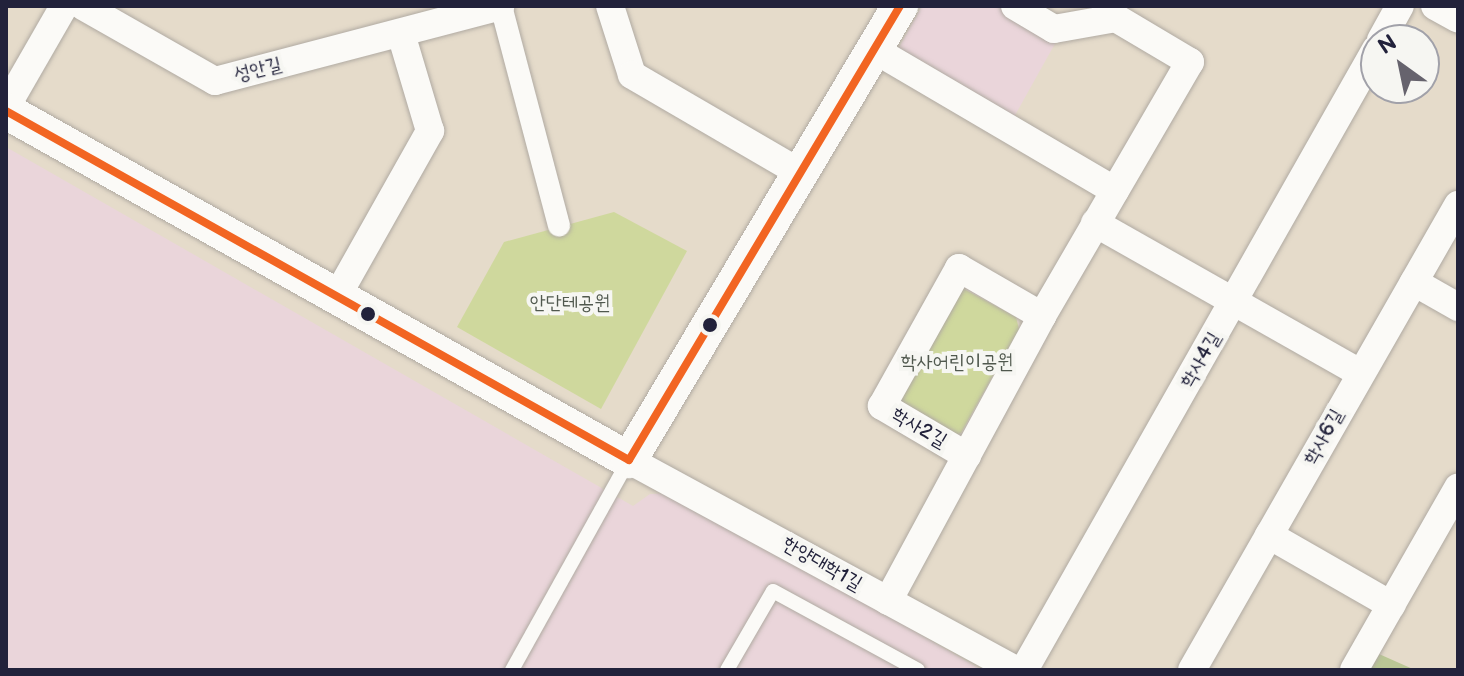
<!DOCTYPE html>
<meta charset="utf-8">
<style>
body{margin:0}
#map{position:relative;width:1464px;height:676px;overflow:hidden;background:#e5dbca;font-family:"Balsamiq Sans","Poor Story",sans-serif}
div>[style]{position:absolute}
.built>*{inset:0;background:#ead5da}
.green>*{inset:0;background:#cfd89d}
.forest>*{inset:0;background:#bac795}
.roads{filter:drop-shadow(0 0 2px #b0aaa2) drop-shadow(0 0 2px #b0aaa2)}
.service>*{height:14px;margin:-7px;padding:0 7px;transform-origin:7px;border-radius:7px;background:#fbfaf7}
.pedestrian>*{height:22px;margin:-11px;padding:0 11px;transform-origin:11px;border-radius:11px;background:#fbfaf7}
.minor>*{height:28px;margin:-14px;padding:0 14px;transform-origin:14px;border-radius:14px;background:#fbfaf7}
.tertiary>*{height:36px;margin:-18px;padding:0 18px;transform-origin:18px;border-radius:18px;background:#fbfaf7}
.bus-1>*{height:8px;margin:-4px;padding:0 4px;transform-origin:4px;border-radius:4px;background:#f26522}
.dots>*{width:22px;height:22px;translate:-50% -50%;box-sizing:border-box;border:4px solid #f6f6f2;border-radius:50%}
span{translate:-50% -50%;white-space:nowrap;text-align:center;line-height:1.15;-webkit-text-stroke:8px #f6f6f2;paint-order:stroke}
.street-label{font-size:20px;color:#22223b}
.park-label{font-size:20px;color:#50584e}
.frame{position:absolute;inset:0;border:8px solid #22223b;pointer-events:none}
.north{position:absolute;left:1360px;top:24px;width:80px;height:80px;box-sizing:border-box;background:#f6f6f2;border:2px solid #a1a1a9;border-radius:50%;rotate:327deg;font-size:22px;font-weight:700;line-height:32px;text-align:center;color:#22223b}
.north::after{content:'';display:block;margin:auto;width:28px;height:36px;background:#66636d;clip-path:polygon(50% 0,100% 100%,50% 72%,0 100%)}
</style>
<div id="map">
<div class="built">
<div style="clip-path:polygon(922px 6px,997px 6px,1057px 40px,1014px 117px,897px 51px)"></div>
<div style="clip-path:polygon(6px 147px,633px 506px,650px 494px,675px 493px,982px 670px,6px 670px)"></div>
</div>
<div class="green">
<div style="clip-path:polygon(614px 212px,687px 251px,601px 409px,457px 327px,504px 242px)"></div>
<div style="clip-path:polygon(964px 289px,1016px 317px,1019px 329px,961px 433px,949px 437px,898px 408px,894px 396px,953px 293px)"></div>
</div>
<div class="forest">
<div style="clip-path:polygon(1379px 654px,1415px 670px,1370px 670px)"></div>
</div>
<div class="roads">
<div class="service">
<div style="left:512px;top:670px;width:240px;rotate:-60.9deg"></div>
<div style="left:727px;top:670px;width:91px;rotate:-59.8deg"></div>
<div style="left:773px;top:591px;width:165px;rotate:28.6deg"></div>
</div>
<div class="pedestrian">
<div style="left:501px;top:6px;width:227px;rotate:75.2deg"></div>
</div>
<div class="minor">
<div style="left:83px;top:6px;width:152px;rotate:29.6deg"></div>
<div style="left:215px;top:81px;width:295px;rotate:-14.7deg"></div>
<div style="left:610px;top:6px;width:72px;rotate:72.3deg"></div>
<div style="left:632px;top:75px;width:197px;rotate:30.2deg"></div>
<div style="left:1015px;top:6px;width:45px;rotate:30.5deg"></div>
<div style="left:1054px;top:29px;width:63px;rotate:-10.1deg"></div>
<div style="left:1435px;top:6px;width:26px;rotate:29deg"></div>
<div style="left:1381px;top:40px;width:39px;rotate:-61deg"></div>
<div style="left:875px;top:50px;width:278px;rotate:30.4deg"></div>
<div style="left:6px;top:107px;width:116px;rotate:-60.1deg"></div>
<div style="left:1095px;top:223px;width:305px;rotate:29.5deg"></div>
<div style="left:1414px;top:282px;width:51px;rotate:29.6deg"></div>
<div style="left:336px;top:298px;width:192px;rotate:-60.6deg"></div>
<div style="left:430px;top:131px;width:101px;rotate:-106.6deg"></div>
<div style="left:967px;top:456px;width:99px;rotate:-149.5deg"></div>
<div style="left:882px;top:406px;width:158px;rotate:-60.8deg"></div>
<div style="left:959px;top:268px;width:96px;rotate:30deg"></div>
<div style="left:629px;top:460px;width:439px;rotate:28.5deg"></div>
<div style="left:1269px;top:535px;width:141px;rotate:29.8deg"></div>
<div style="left:888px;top:601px;width:324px;rotate:-61.6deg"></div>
<div style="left:1042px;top:316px;width:294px;rotate:-59.8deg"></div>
<div style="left:1190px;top:62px;width:86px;rotate:-149.3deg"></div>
<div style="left:1024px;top:670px;width:714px;rotate:-60.45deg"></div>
<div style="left:1192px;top:670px;width:536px;rotate:-60.23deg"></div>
<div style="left:1354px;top:670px;width:210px;rotate:-60.3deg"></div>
</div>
<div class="tertiary">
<div style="left:6px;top:111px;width:714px;rotate:29.26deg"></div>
<div style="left:629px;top:460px;width:529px;rotate:-59.17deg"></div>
</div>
</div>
<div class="bus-1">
<div style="left:6px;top:111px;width:714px;rotate:29.26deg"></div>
<div style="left:629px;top:460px;width:529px;rotate:-59.17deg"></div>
</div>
<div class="dots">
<div style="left:368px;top:314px;background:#22223b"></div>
<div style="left:710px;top:325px;background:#22223b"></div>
</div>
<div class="street-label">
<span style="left:258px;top:70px;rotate:-14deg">성안길</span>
<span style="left:1201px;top:360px;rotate:-60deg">학사4길</span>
<span style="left:919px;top:428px;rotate:30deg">학사2길</span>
<span style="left:1324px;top:437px;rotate:-61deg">학사6길</span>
<span style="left:822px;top:564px;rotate:30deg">한양대학1길</span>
</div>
<div class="park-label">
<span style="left:570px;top:303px">안단테공원</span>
<span style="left:957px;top:362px">학사어린이공원</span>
</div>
<div class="frame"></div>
<div class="north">N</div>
</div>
